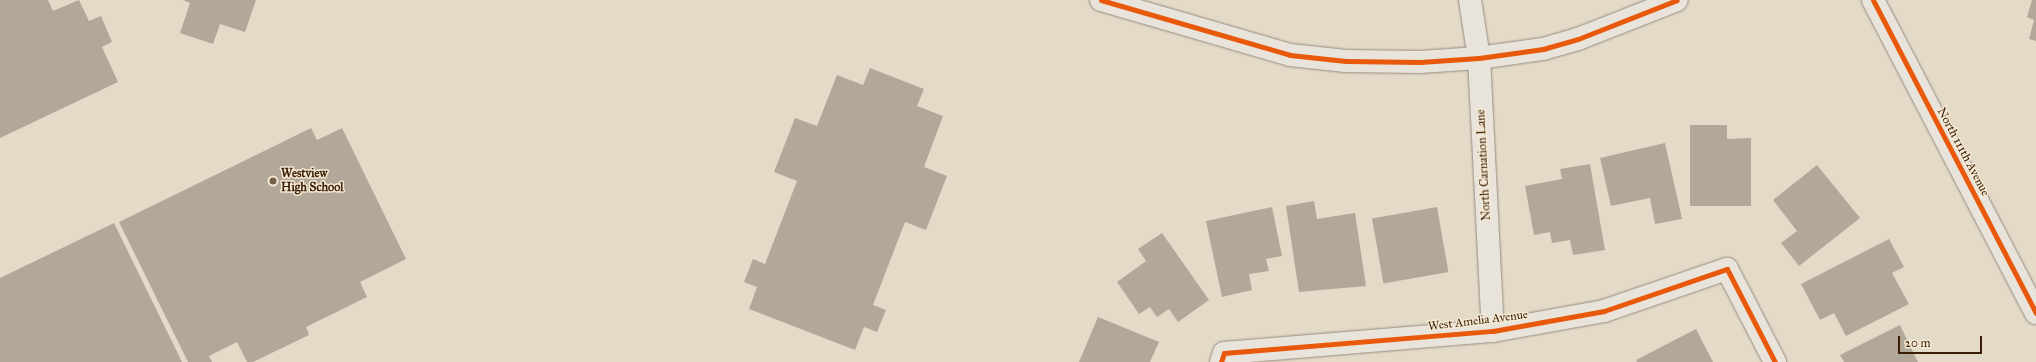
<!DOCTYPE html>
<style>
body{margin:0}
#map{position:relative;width:2036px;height:362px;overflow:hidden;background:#e4dac8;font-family:"IM FELL Great Primer",serif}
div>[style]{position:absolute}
.building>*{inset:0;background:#b1a89a;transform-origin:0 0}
.roads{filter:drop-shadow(0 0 1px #968c7f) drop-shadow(0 0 1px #968c7f)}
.minor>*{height:22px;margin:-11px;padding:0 11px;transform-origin:11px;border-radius:11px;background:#e9e4db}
.tertiary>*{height:22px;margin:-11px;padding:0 11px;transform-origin:11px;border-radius:11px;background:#e9e4db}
.cycleway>*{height:5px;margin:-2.5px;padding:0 2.5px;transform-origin:2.5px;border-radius:2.5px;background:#e8590c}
.dots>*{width:11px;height:11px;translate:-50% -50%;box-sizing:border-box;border:2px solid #f5e9d3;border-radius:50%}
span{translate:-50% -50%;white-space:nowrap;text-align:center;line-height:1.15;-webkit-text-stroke:3px #f5e9d3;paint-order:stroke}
.street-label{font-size:12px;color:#391d05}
.poi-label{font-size:12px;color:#391d05;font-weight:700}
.left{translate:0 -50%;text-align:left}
.scale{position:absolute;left:1898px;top:336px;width:84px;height:18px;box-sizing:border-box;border:2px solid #391d05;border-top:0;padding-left:5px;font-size:12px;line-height:14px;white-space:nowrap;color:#391d05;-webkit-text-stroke:3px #f5e9d3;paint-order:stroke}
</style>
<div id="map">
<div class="building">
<div style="clip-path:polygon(0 0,48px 0,53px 11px,79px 0,89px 21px,101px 16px,112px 42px,102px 47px,118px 82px,0 138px)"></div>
<div style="clip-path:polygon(183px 0,256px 0,245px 32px,220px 24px,213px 44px,180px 33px,190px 3px)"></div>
<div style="clip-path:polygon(2032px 0,2036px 0,2036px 41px,2029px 39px,2034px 20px,2027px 17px)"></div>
<div style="clip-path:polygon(870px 68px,924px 89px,917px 106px,943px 116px,924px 167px,947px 176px,926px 230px,905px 222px,873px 305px,886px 310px,877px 332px,864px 327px,855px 350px,749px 309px,757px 287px,744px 282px,753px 259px,765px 264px,797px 181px,774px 172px,795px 118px,817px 126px,837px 75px,863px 85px)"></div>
<div style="clip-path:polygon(1690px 125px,1727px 125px,1727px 139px,1751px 138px,1751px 206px,1690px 206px)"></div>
<div style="clip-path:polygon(311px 128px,317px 140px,342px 128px,406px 259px,360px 282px,367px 297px,306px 327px,309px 335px,253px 362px,247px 362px,237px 342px,209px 356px,212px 362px,188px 362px,119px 222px)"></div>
<div style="clip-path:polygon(1665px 143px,1682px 219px,1655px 224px,1650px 198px,1611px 206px,1600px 158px)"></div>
<div style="clip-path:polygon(1590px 164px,1605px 250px,1573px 255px,1570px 240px,1552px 243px,1550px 232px,1534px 235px,1525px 186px,1562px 179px,1560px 169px)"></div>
<div style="clip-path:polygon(1817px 165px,1860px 218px,1799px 266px,1781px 243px,1797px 231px,1773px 200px)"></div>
<div style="clip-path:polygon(1314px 201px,1317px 219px,1355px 213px,1366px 286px,1299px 292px,1286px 206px)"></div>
<div style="clip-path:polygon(1272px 207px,1282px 256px,1266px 259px,1269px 271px,1249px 274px,1252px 290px,1222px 297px,1206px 221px)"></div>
<div style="left:1437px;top:207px;width:66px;height:66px;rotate:80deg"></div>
<div style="clip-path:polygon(114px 223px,182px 362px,0 362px,0 278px)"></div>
<div style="clip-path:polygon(1162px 233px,1209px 300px,1178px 322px,1169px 309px,1157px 317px,1150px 307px,1139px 314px,1117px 282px,1146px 261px,1138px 249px)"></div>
<div style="clip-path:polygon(1889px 239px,1904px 267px,1892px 273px,1909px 304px,1846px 336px,1834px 313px,1820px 320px,1801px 284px)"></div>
<div style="clip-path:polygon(1098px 317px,1159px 342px,1150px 362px,1079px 362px)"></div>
<div style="clip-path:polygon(1900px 325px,1918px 362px,1844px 362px,1840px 355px)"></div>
<div style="clip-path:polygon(1696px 329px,1713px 362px,1637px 362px,1636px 360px)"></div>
</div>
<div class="roads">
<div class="minor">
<div style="left:1470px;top:0;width:59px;rotate:81.2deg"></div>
<div style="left:1479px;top:58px;width:273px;rotate:87.1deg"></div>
<div style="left:1221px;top:362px;width:9px;rotate:-72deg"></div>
<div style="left:1224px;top:353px;width:270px;rotate:-4.7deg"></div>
<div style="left:1493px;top:331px;width:113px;rotate:-10.2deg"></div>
<div style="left:1604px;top:311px;width:130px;rotate:-18.9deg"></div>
<div style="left:1727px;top:269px;width:105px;rotate:62.7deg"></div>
</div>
<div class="tertiary">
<div style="left:1101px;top:0;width:197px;rotate:16.2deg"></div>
<div style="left:1290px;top:55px;width:56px;rotate:6.1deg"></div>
<div style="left:1346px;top:61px;width:74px;rotate:0.8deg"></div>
<div style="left:1420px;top:62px;width:59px;rotate:-3.9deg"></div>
<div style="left:1479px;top:58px;width:65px;rotate:-8deg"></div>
<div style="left:1543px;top:49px;width:36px;rotate:-16deg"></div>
<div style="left:1578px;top:39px;width:106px;rotate:-21.5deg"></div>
<div style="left:1873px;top:0;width:353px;rotate:62.5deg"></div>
</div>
</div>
<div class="cycleway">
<div style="left:1101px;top:0;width:197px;rotate:16.2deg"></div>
<div style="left:1290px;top:55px;width:56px;rotate:6.1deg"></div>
<div style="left:1346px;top:61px;width:74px;rotate:0.8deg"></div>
<div style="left:1420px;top:62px;width:59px;rotate:-3.9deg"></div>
<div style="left:1479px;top:58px;width:65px;rotate:-8deg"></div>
<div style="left:1543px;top:49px;width:36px;rotate:-16deg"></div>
<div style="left:1578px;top:39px;width:106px;rotate:-21.5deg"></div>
<div style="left:1873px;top:0;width:353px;rotate:62.5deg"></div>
<div style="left:1221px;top:362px;width:9px;rotate:-72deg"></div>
<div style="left:1224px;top:353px;width:270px;rotate:-4.7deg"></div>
<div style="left:1493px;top:331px;width:113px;rotate:-10.2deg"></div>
<div style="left:1604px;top:311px;width:130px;rotate:-18.9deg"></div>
<div style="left:1727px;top:269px;width:105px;rotate:62.7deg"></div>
</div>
<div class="dots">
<div style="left:273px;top:181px;background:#755f49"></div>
</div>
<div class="street-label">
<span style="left:1963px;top:152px;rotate:62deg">North 111th Avenue</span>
<span style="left:1484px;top:165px;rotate:-93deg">North Carnation Lane</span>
<span style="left:1478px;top:321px;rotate:-7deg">West Amelia Avenue</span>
</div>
<div class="poi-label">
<span class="left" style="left:281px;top:181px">Westview<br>High School</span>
</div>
<div class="scale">20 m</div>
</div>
